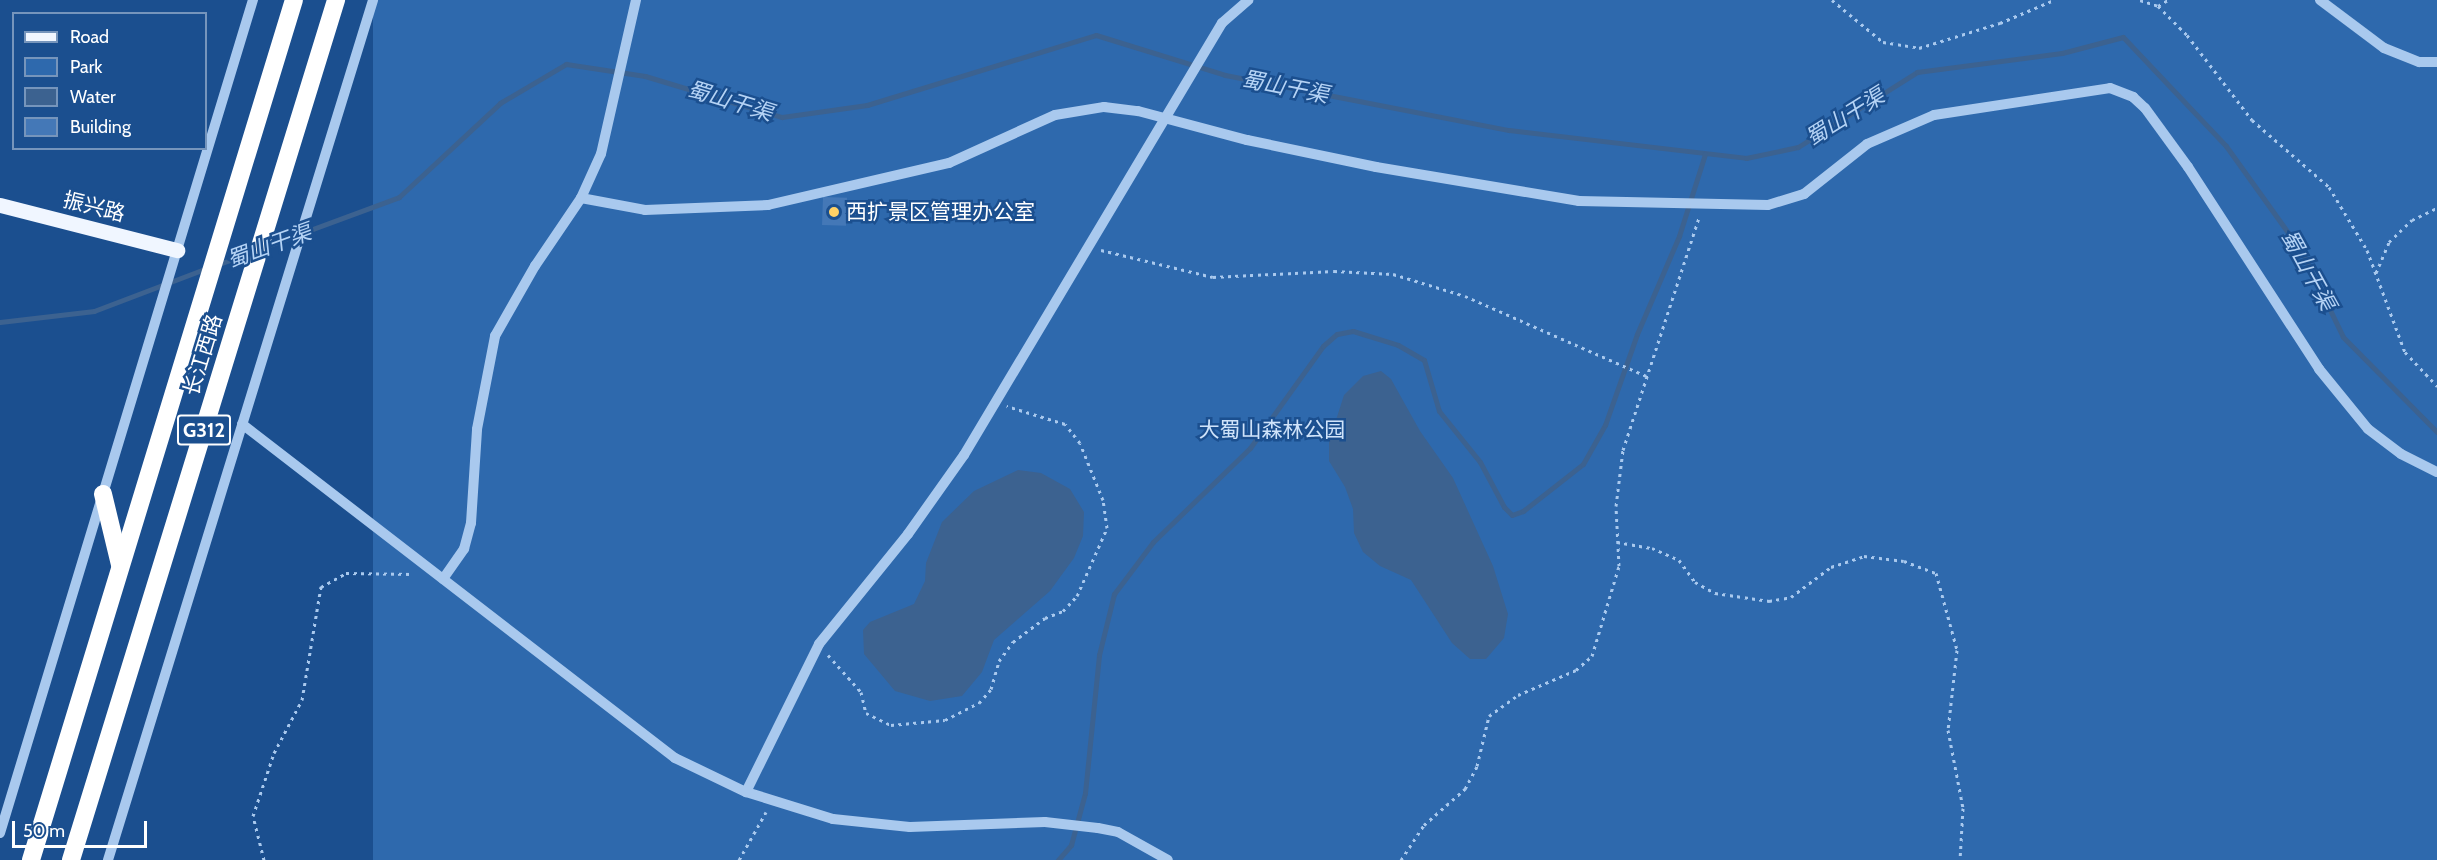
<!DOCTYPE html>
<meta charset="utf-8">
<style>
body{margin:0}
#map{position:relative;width:2437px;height:860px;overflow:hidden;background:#1b4f8f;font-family:Cabin,"Noto Sans SC",sans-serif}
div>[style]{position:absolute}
.green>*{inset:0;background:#2e69ad;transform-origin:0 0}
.water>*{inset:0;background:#3c6290}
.stream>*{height:5px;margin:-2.5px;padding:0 2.5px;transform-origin:2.5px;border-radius:2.5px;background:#3c6290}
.building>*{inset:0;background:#4478b7;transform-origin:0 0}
.path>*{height:3px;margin-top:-1.5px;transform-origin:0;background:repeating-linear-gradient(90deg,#a9c9ee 0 3px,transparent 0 7.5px)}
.minor>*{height:10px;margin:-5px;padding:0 5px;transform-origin:5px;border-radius:5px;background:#a9c9ee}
.major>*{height:15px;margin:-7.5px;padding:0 7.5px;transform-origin:7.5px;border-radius:7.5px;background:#f0f6ff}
.highway>*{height:18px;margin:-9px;padding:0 9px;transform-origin:9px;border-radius:9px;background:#fff}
.dots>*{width:16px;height:16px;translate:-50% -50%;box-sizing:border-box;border:3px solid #1b4f8f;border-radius:50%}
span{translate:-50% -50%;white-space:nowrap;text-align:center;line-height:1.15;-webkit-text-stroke:5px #1b4f8f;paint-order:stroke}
.shield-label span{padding:2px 4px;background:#1b4f8f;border:2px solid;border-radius:4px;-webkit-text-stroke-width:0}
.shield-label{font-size:20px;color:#fff;font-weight:700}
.street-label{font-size:21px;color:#fff}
.poi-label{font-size:21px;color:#fff}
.left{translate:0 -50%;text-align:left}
.park-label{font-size:21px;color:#cfe3fa}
.water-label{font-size:22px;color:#b5d3f5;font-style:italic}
.legend{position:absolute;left:12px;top:12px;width:195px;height:138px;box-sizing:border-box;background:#1b4f8f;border:2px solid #7695bc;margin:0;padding:8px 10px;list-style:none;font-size:18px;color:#fff}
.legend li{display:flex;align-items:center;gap:12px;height:30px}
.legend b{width:30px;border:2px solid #7695bc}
.scale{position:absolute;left:12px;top:821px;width:135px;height:27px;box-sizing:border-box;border:3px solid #fff;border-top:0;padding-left:8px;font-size:18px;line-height:21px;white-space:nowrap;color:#fff;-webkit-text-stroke:4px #1b4f8f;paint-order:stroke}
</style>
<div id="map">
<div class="green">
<div style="left:373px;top:0;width:2064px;height:900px"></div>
</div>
<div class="water">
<div style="clip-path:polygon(1381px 371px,1391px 379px,1420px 431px,1453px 478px,1493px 566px,1508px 614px,1504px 638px,1486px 659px,1470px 659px,1452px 643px,1411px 580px,1380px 566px,1363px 552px,1354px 533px,1353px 509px,1345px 487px,1329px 461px,1329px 442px,1344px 395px,1363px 376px)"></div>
<div style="clip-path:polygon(1018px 470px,1041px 473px,1070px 489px,1084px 512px,1083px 536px,1074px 558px,1050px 591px,994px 640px,982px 672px,962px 696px,930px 701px,895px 691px,864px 654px,863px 630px,870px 622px,914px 604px,925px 581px,926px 563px,942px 522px,974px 491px)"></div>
</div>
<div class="stream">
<div style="left:264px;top:247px;width:144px;rotate:-20.3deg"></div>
<div style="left:399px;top:197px;width:138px;rotate:-42.9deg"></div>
<div style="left:500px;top:103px;width:77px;rotate:-30.6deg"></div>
<div style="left:566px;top:64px;width:80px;rotate:8.6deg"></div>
<div style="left:645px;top:76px;width:143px;rotate:16.7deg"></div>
<div style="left:782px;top:117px;width:86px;rotate:-8deg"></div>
<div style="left:867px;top:105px;width:239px;rotate:-17deg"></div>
<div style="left:1096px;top:35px;width:135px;rotate:17.2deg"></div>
<div style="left:1225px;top:75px;width:289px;rotate:11deg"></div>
<div style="left:1509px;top:130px;width:239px;rotate:6.7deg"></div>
<div style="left:1746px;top:158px;width:53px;rotate:-11.9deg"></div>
<div style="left:1798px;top:147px;width:141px;rotate:-32.2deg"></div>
<div style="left:1917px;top:72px;width:146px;rotate:-7.5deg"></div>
<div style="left:2062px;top:53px;width:63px;rotate:-14.7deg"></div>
<div style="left:2123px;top:37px;width:150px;rotate:46.6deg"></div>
<div style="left:2226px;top:146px;width:130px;rotate:54.4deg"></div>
<div style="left:2302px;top:252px;width:94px;rotate:64.2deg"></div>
<div style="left:2343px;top:337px;width:134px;rotate:45.3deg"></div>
<div style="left:219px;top:264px;width:38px;rotate:-20deg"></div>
<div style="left:0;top:322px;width:95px;rotate:-6.7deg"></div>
<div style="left:94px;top:311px;width:121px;rotate:-20.8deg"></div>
<div style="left:1058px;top:860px;width:20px;rotate:-49deg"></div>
<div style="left:1071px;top:845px;width:54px;rotate:-74.9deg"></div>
<div style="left:1085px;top:793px;width:139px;rotate:-84.2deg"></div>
<div style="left:1099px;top:655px;width:63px;rotate:-76.2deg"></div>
<div style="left:1114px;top:594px;width:65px;rotate:-53.1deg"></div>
<div style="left:1153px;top:542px;width:135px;rotate:-44.1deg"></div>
<div style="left:1250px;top:448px;width:125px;rotate:-54.4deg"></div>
<div style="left:1323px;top:346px;width:18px;rotate:-41deg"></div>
<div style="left:1337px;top:334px;width:16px;rotate:-11deg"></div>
<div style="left:1353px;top:331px;width:47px;rotate:17.3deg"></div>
<div style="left:1398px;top:345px;width:30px;rotate:30deg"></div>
<div style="left:1424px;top:360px;width:53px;rotate:73.6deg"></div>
<div style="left:1439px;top:411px;width:65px;rotate:51.2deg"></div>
<div style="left:1480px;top:462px;width:51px;rotate:61.9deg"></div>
<div style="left:1504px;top:507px;width:11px;rotate:45deg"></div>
<div style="left:1512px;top:515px;width:12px;rotate:-20deg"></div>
<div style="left:1523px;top:511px;width:76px;rotate:-38.1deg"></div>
<div style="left:1583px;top:464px;width:45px;rotate:-60.6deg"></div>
<div style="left:1605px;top:425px;width:96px;rotate:-70.6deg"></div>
<div style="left:1637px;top:334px;width:107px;rotate:-66.8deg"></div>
<div style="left:1679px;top:236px;width:86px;rotate:-72.4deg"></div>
</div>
<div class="building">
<div style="left:823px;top:197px;width:24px;height:28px;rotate:2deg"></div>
</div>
<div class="path">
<div style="left:1832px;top:0;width:66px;rotate:39.5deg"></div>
<div style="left:1883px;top:42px;width:36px;rotate:9deg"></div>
<div style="left:1919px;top:48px;width:85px;rotate:-17.2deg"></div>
<div style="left:2000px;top:23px;width:59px;rotate:-23.1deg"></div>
<div style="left:2140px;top:0;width:19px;rotate:18deg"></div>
<div style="left:2158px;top:6px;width:41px;rotate:45deg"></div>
<div style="left:2187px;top:35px;width:107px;rotate:52.6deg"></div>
<div style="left:2252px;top:120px;width:102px;rotate:41deg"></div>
<div style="left:2329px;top:187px;width:74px;rotate:58.9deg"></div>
<div style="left:2367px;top:250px;width:109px;rotate:69.6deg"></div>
<div style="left:2405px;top:352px;width:47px;rotate:46.7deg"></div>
<div style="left:2158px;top:6px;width:12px;rotate:-31deg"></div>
<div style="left:1101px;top:250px;width:115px;rotate:13.6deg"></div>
<div style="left:1213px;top:277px;width:121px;rotate:-2.8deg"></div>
<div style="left:1334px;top:271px;width:59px;rotate:2.9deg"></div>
<div style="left:1393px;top:274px;width:75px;rotate:17deg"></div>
<div style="left:1465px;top:296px;width:198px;rotate:23.8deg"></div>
<div style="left:2376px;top:273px;width:34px;rotate:-67deg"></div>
<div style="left:2389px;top:242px;width:32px;rotate:-44deg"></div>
<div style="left:2412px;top:220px;width:28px;rotate:-26deg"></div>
<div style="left:1617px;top:542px;width:36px;rotate:10deg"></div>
<div style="left:1652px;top:548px;width:30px;rotate:24deg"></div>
<div style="left:1679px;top:560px;width:27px;rotate:54deg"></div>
<div style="left:1695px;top:582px;width:23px;rotate:29deg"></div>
<div style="left:1715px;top:593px;width:55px;rotate:8.4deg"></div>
<div style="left:1769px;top:601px;width:22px;rotate:-10deg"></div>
<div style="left:1791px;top:597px;width:50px;rotate:-36.9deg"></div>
<div style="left:1831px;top:567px;width:35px;rotate:-18deg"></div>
<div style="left:1864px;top:556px;width:40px;rotate:7.1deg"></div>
<div style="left:1904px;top:561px;width:34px;rotate:21deg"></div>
<div style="left:1936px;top:573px;width:80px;rotate:74.7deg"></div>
<div style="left:1957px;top:650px;width:81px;rotate:96.4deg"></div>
<div style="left:1948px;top:730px;width:79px;rotate:79.1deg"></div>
<div style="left:1963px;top:808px;width:52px;rotate:93.3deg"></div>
<div style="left:828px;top:655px;width:50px;rotate:48.3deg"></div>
<div style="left:861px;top:692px;width:22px;rotate:77deg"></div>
<div style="left:866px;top:713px;width:28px;rotate:26deg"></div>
<div style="left:891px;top:725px;width:54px;rotate:-5.3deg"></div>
<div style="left:945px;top:720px;width:38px;rotate:-27deg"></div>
<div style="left:979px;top:703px;width:18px;rotate:-49deg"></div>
<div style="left:991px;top:689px;width:29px;rotate:-74deg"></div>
<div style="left:999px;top:661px;width:24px;rotate:-54deg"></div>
<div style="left:1013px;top:642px;width:40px;rotate:-37deg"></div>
<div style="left:1045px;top:618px;width:19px;rotate:-21deg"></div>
<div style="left:1063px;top:611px;width:21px;rotate:-47deg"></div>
<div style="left:1077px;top:596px;width:74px;rotate:-66.2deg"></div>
<div style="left:1107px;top:528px;width:28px;rotate:-98deg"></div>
<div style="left:1103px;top:500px;width:61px;rotate:-112deg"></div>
<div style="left:1080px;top:443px;width:24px;rotate:-128deg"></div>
<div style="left:1065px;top:424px;width:61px;rotate:-162.8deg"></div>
<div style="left:264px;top:860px;width:45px;rotate:-104deg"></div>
<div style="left:253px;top:816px;width:66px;rotate:-71.6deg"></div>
<div style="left:274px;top:753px;width:60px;rotate:-62.2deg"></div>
<div style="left:302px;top:700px;width:115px;rotate:-80.5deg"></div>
<div style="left:321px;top:587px;width:29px;rotate:-29deg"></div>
<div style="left:346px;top:573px;width:67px;rotate:0.9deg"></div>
<div style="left:739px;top:860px;width:55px;rotate:-60.6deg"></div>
<div style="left:1401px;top:860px;width:42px;rotate:-56.7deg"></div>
<div style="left:1424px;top:825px;width:55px;rotate:-41.3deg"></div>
<div style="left:1465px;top:789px;width:26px;rotate:-62deg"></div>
<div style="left:1477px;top:766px;width:51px;rotate:-76.5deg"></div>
<div style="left:1489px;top:716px;width:36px;rotate:-36deg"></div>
<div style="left:1518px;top:695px;width:63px;rotate:-23.3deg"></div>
<div style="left:1576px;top:670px;width:21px;rotate:-41deg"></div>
<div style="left:1592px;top:656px;width:94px;rotate:-73.3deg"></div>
<div style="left:1619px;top:566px;width:60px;rotate:-92.9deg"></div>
<div style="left:1616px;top:506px;width:56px;rotate:-82.9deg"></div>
<div style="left:1623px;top:450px;width:245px;rotate:-71.9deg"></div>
</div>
<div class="minor">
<div style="left:2320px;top:0;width:80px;rotate:36.9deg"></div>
<div style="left:2384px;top:48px;width:38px;rotate:22deg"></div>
<div style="left:2419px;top:62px;width:18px"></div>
<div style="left:581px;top:198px;width:65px;rotate:10.6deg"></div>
<div style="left:645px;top:210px;width:123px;rotate:-2.3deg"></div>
<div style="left:768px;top:205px;width:186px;rotate:-13.1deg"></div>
<div style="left:949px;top:163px;width:116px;rotate:-24.4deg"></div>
<div style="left:1055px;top:115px;width:50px;rotate:-9.3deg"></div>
<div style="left:1104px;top:107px;width:34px;rotate:7deg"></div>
<div style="left:1138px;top:111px;width:113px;rotate:14.9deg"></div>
<div style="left:1247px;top:140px;width:132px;rotate:11.8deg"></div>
<div style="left:1376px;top:167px;width:206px;rotate:9.5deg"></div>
<div style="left:1579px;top:201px;width:189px;rotate:1.2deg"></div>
<div style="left:1768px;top:205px;width:38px;rotate:-17deg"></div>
<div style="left:1804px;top:194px;width:80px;rotate:-38.4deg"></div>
<div style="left:1867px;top:144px;width:73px;rotate:-23.4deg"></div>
<div style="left:1934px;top:115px;width:178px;rotate:-8.7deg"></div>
<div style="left:2110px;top:88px;width:25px;rotate:21deg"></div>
<div style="left:2133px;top:97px;width:16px;rotate:43deg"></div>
<div style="left:2145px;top:108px;width:73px;rotate:53.9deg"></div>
<div style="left:2188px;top:167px;width:241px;rotate:57deg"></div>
<div style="left:2319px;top:369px;width:77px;rotate:50.8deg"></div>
<div style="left:2368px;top:429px;width:41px;rotate:37.1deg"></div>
<div style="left:2401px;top:454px;width:40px;rotate:26.6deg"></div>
<div style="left:242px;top:424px;width:547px;rotate:37.65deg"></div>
<div style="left:675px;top:758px;width:79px;rotate:25.6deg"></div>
<div style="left:746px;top:792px;width:91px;rotate:17.2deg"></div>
<div style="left:833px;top:819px;width:77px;rotate:5.9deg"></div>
<div style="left:910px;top:827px;width:135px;rotate:-2.1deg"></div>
<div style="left:1045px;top:822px;width:53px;rotate:6.5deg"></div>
<div style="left:1098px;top:828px;width:20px;rotate:11deg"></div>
<div style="left:1118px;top:832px;width:57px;rotate:29.2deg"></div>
<div style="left:443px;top:579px;width:37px;rotate:-55deg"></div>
<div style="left:464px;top:549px;width:27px;rotate:-75deg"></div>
<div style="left:471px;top:523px;width:94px;rotate:-86.3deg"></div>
<div style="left:477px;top:429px;width:95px;rotate:-79deg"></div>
<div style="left:495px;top:336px;width:81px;rotate:-60.3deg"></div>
<div style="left:535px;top:266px;width:82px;rotate:-55.9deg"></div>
<div style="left:581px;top:198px;width:48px;rotate:-65.6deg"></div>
<div style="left:601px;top:154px;width:158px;rotate:-77.2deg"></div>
<div style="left:746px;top:792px;width:165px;rotate:-63.7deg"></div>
<div style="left:819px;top:644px;width:141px;rotate:-51deg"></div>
<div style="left:908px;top:534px;width:97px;rotate:-54.7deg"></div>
<div style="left:964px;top:455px;width:503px;rotate:-59.15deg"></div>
<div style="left:1222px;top:23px;width:35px;rotate:-41deg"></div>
<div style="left:0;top:833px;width:871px;rotate:-73.11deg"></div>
<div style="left:108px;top:860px;width:900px;rotate:-72.87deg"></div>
</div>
<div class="major">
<div style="left:0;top:205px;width:183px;rotate:14.3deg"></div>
</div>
<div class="highway">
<div style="left:103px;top:494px;width:73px;rotate:76.5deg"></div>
<div style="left:31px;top:860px;width:899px;rotate:-73deg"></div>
<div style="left:71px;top:860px;width:900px;rotate:-72.87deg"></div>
</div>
<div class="dots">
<div style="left:834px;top:212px;background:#ffd166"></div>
</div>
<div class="shield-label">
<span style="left:204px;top:430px">G312</span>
</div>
<div class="street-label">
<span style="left:94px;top:207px;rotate:14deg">振兴路</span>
<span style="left:203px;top:355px;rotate:-73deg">长江西路</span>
</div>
<div class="poi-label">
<span class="left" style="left:846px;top:212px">西扩景区管理办公室</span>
</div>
<div class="park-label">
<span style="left:1272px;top:430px">大蜀山森林公园</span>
</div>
<div class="water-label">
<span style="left:1285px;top:87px;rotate:11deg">蜀山干渠</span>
<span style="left:730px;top:101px;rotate:17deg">蜀山干渠</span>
<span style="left:1845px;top:117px;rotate:-32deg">蜀山干渠</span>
<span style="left:269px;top:246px;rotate:-20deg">蜀山干渠</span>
<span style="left:2308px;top:270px;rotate:61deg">蜀山干渠</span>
</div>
<ul class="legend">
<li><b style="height:8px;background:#f0f6ff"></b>Road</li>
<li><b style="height:16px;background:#2e69ad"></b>Park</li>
<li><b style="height:16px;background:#3c6290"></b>Water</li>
<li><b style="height:16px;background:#4478b7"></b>Building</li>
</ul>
<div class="scale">50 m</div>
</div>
